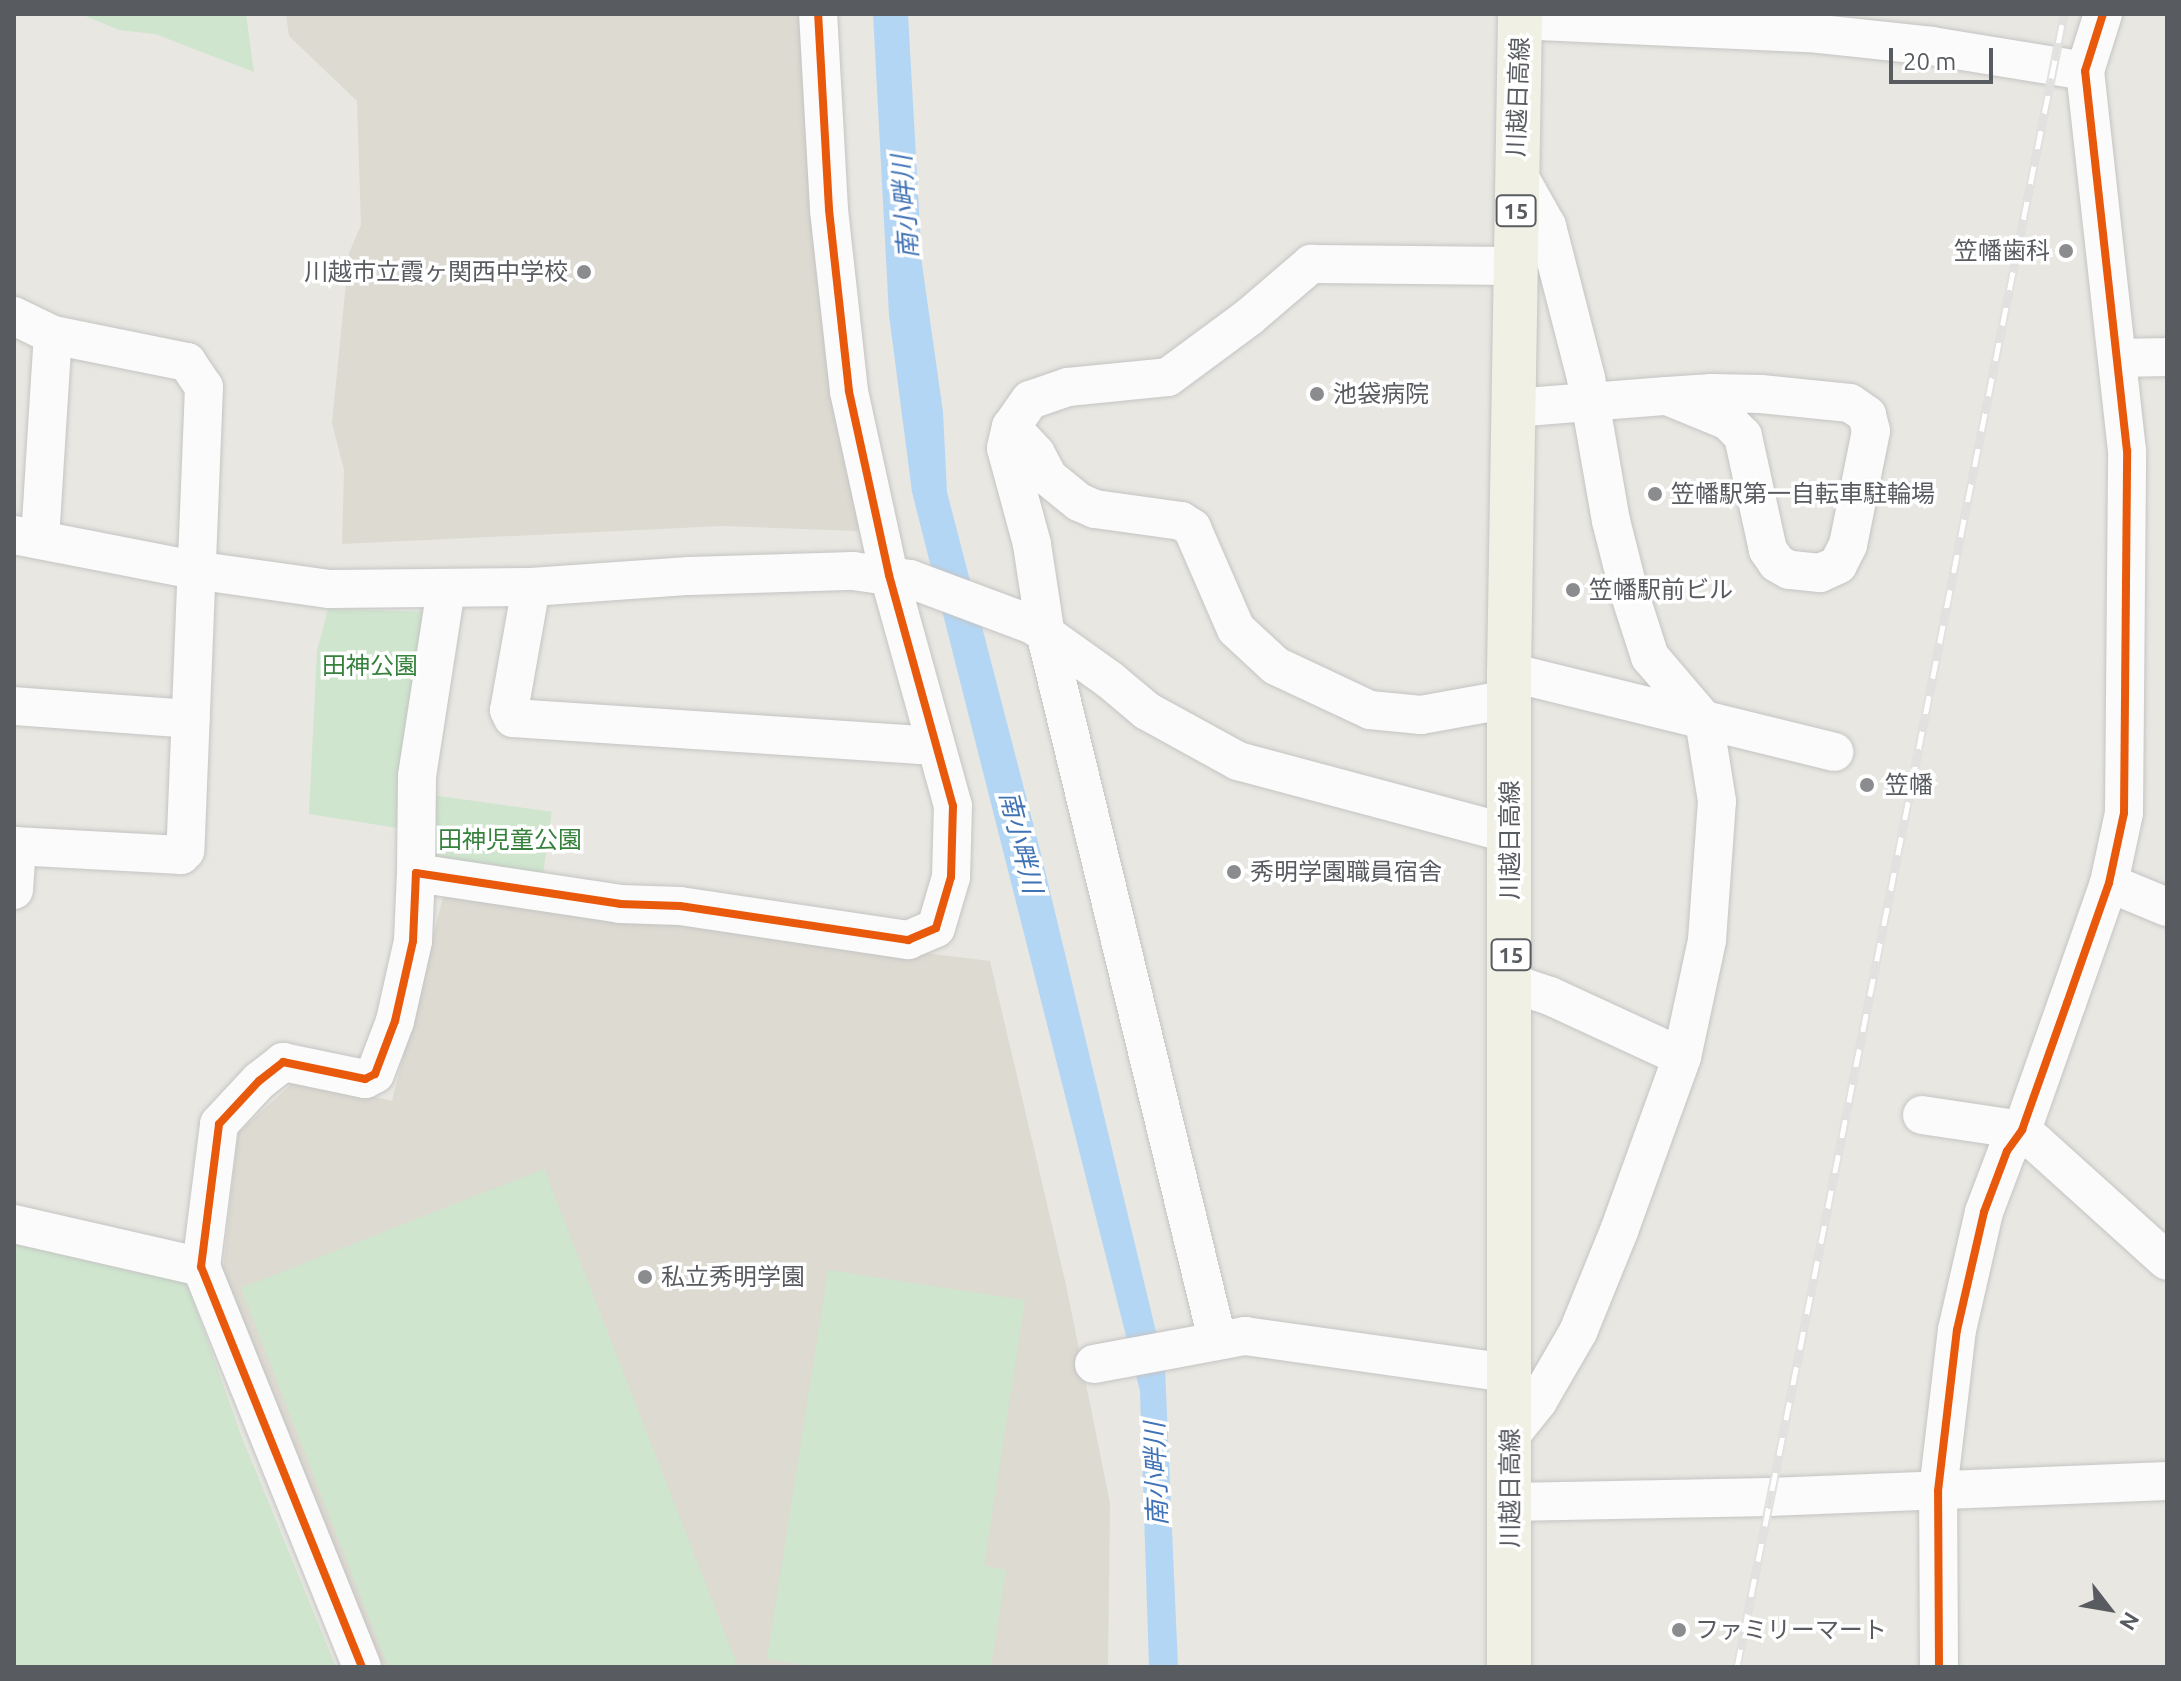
<!DOCTYPE html>
<meta charset="utf-8">
<style>
body{margin:0}
#map{position:relative;width:2181px;height:1681px;overflow:hidden;background:#e8e7e2;font-family:Ubuntu,"Noto Sans JP",sans-serif}
div>[style]{position:absolute}
.education>*{inset:0;background:#dcdad1}
.green>*{inset:0;background:#cfe5ce;transform-origin:0 0}
.water>*{inset:0;background:#b4d6f5}
.roads{filter:drop-shadow(0 0 2px #c4c4c3) drop-shadow(0 0 2px #c4c4c3)}
.minor>*{height:38px;margin:-19px;padding:0 19px;transform-origin:19px;border-radius:19px;background:#fcfbfb}
.major>*{height:44px;margin:-22px;padding:0 22px;transform-origin:22px;border-radius:22px;background:#f0f0e5}
.rail>*{height:9px;margin-top:-4.5px;transform-origin:0;background:repeating-linear-gradient(90deg,#fff 0 18px,#e1e1e0 0 36px);box-sizing:border-box;border-block:2px solid #e1e1e0}
.cycleway>*{height:8px;margin:-4px;padding:0 4px;transform-origin:4px;border-radius:4px;background:#e8590c}
.dots>*{width:22px;height:22px;translate:-50% -50%;box-sizing:border-box;border:4px solid #fff;border-radius:50%}
span{translate:-50% -50%;white-space:nowrap;text-align:center;line-height:1.15;-webkit-text-stroke:7px #fff;paint-order:stroke}
.shield-label span{padding:2px 6px;background:#fff;border:2px solid;border-radius:6px;-webkit-text-stroke-width:0}
.shield-label{font-size:22px;color:#585b60;font-weight:700}
.street-label{font-size:24px;color:#585b60}
.poi-label{font-size:24px;color:#585b60}
.right{translate:-100% -50%;text-align:right}
.left{translate:0 -50%;text-align:left}
.park-label{font-size:24px;color:#36823d}
.water-label{font-size:26px;color:#4073b6;font-style:italic}
.frame{position:absolute;inset:0;border:16px solid #585b60;pointer-events:none}
.north{position:absolute;left:2069px;top:1569px;width:80px;height:80px;-webkit-text-stroke:6px #fff;paint-order:stroke;rotate:121deg;font-size:22px;font-weight:700;line-height:32px;text-align:center;color:#585b60}
.north::after{content:'';display:block;margin:auto;width:28px;height:36px;background:#585b60;clip-path:polygon(50% 0,100% 100%,50% 72%,0 100%)}
.scale{position:absolute;left:1889px;top:48px;width:104px;height:36px;box-sizing:border-box;border:4px solid #585b60;border-top:0;padding-left:10px;font-size:24px;line-height:28px;white-space:nowrap;color:#585b60;-webkit-text-stroke:6px #fff;paint-order:stroke}
</style>
<div id="map">
<div class="education">
<div style="clip-path:polygon(286px 14px,806px 14px,861px 515px,857px 531px,722px 526px,342px 544px,344px 470px,332px 423px,349px 253px,361px 225px,357px 101px,289px 36px)"></div>
<div style="clip-path:polygon(444px 893px,990px 961px,1066px 1285px,1110px 1503px,1108px 1667px,377px 1667px,223px 1269px,238px 1133px,297px 1079px,392px 1101px)"></div>
</div>
<div class="green">
<div style="clip-path:polygon(81px 14px,246px 14px,254px 72px,155px 34px,119px 30px)"></div>
<div style="clip-path:polygon(328px 609px,435px 612px,404px 829px,309px 814px,317px 651px)"></div>
<div style="left:425px;top:794px;width:128px;height:68px;rotate:8deg"></div>
<div style="clip-path:polygon(544px 1169px,738px 1667px,388px 1667px,241px 1288px)"></div>
<div style="clip-path:polygon(14px 1239px,185px 1277px,241px 1435px,336px 1667px,14px 1667px)"></div>
<div style="clip-path:polygon(828px 1270px,1025px 1300px,984px 1566px,1006px 1570px,991px 1667px,820px 1667px,767px 1659px)"></div>
</div>
<div class="water">
<div style="clip-path:polygon(873px 14px,908px 14px,922px 264px,943px 412px,947px 492px,1041px 854px,1165px 1369px,1178px 1667px,1149px 1667px,1140px 1391px,912px 492px,889px 315px)"></div>
</div>
<div class="roads">
<div class="minor">
<div style="left:1520px;top:25px;width:19px;rotate:-12deg"></div>
<div style="left:1539px;top:21px;width:281px;rotate:2.6deg"></div>
<div style="left:1820px;top:34px;width:113px;rotate:6.1deg"></div>
<div style="left:1932px;top:46px;width:155px;rotate:9.3deg"></div>
<div style="left:14px;top:316px;width:43px;rotate:26deg"></div>
<div style="left:53px;top:335px;width:137px;rotate:11.4deg"></div>
<div style="left:187px;top:362px;width:30px;rotate:56deg"></div>
<div style="left:204px;top:387px;width:464px;rotate:92.3deg"></div>
<div style="left:185px;top:851px;width:6px;rotate:135deg"></div>
<div style="left:181px;top:855px;width:167px;rotate:-176.9deg"></div>
<div style="left:2117px;top:358px;width:50px;rotate:-1.1deg"></div>
<div style="left:1513px;top:408px;width:154px;rotate:-4.5deg"></div>
<div style="left:1667px;top:396px;width:45px;rotate:-3.8deg"></div>
<div style="left:1712px;top:393px;width:49px;rotate:1.2deg"></div>
<div style="left:1761px;top:394px;width:89px;rotate:5.8deg"></div>
<div style="left:1850px;top:403px;width:21px;rotate:35deg"></div>
<div style="left:1867px;top:415px;width:16px;rotate:76deg"></div>
<div style="left:1871px;top:431px;width:116px;rotate:101.4deg"></div>
<div style="left:1848px;top:545px;width:22px;rotate:117deg"></div>
<div style="left:1838px;top:565px;width:20px;rotate:156deg"></div>
<div style="left:1820px;top:573px;width:31px;rotate:-174deg"></div>
<div style="left:1789px;top:570px;width:14px;rotate:-150deg"></div>
<div style="left:1777px;top:563px;width:16px;rotate:-125deg"></div>
<div style="left:1768px;top:550px;width:117px;rotate:-102.4deg"></div>
<div style="left:1743px;top:436px;width:21px;rotate:-135deg"></div>
<div style="left:1728px;top:421px;width:66px;rotate:-157.7deg"></div>
<div style="left:1011px;top:427px;width:37px;rotate:47deg"></div>
<div style="left:1036px;top:454px;width:26px;rotate:62deg"></div>
<div style="left:1048px;top:477px;width:40px;rotate:39deg"></div>
<div style="left:1079px;top:502px;width:17px;rotate:24deg"></div>
<div style="left:1095px;top:509px;width:87px;rotate:7.9deg"></div>
<div style="left:1181px;top:521px;width:13px;rotate:32deg"></div>
<div style="left:1192px;top:528px;width:110px;rotate:66.5deg"></div>
<div style="left:1236px;top:629px;width:54px;rotate:42.8deg"></div>
<div style="left:1276px;top:666px;width:104px;rotate:25.1deg"></div>
<div style="left:1370px;top:710px;width:51px;rotate:5.6deg"></div>
<div style="left:1421px;top:715px;width:90px;rotate:-10.2deg"></div>
<div style="left:14px;top:535px;width:183px;rotate:11deg"></div>
<div style="left:194px;top:570px;width:137px;rotate:8deg"></div>
<div style="left:330px;top:589px;width:201px;rotate:-0.6deg"></div>
<div style="left:531px;top:587px;width:159px;rotate:-4deg"></div>
<div style="left:690px;top:576px;width:163px;rotate:-1.8deg"></div>
<div style="left:853px;top:571px;width:58px;rotate:8deg"></div>
<div style="left:910px;top:579px;width:131px;rotate:20.5deg"></div>
<div style="left:1033px;top:625px;width:95px;rotate:35.5deg"></div>
<div style="left:1110px;top:680px;width:48px;rotate:40deg"></div>
<div style="left:1147px;top:711px;width:104px;rotate:28.8deg"></div>
<div style="left:1238px;top:761px;width:282px;rotate:15deg"></div>
<div style="left:40px;top:539px;width:204px;rotate:-86.4deg"></div>
<div style="left:531px;top:587px;width:125px;rotate:100.1deg"></div>
<div style="left:509px;top:710px;width:9px;rotate:63deg"></div>
<div style="left:513px;top:718px;width:423px;rotate:3.8deg"></div>
<div style="left:1509px;top:672px;width:335px;rotate:13.8deg"></div>
<div style="left:14px;top:706px;width:177px;rotate:4.2deg"></div>
<div style="left:416px;top:873px;width:97px;rotate:-89.4deg"></div>
<div style="left:417px;top:776px;width:189px;rotate:-81.2deg"></div>
<div style="left:2109px;top:883px;width:63px;rotate:22.5deg"></div>
<div style="left:14px;top:890px;width:44px;rotate:-86.1deg"></div>
<div style="left:1511px;top:983px;width:41px;rotate:18.4deg"></div>
<div style="left:1550px;top:996px;width:145px;rotate:24.8deg"></div>
<div style="left:1922px;top:1115px;width:101px;rotate:8.5deg"></div>
<div style="left:2022px;top:1130px;width:195px;rotate:42.1deg"></div>
<div style="left:14px;top:1224px;width:192px;rotate:12.9deg"></div>
<div style="left:1217px;top:1339px;width:723px;rotate:-103.67deg"></div>
<div style="left:1046px;top:636px;width:93px;rotate:-98.7deg"></div>
<div style="left:1032px;top:544px;width:99px;rotate:-105.2deg"></div>
<div style="left:1006px;top:448px;width:22px;rotate:-77deg"></div>
<div style="left:1011px;top:427px;width:33px;rotate:-55deg"></div>
<div style="left:1030px;top:400px;width:40px;rotate:-18.9deg"></div>
<div style="left:1068px;top:387px;width:100px;rotate:-5.7deg"></div>
<div style="left:1168px;top:377px;width:101px;rotate:-36.5deg"></div>
<div style="left:1249px;top:317px;width:82px;rotate:-40.5deg"></div>
<div style="left:1311px;top:264px;width:205px;rotate:0.6deg"></div>
<div style="left:1094px;top:1364px;width:154px;rotate:-10.5deg"></div>
<div style="left:1245px;top:1336px;width:267px;rotate:8deg"></div>
<div style="left:1510px;top:1436px;width:45px;rotate:-51.3deg"></div>
<div style="left:1538px;top:1401px;width:80px;rotate:-59.9deg"></div>
<div style="left:1578px;top:1332px;width:109px;rotate:-67.9deg"></div>
<div style="left:1619px;top:1231px;width:185px;rotate:-70.1deg"></div>
<div style="left:1682px;top:1057px;width:120px;rotate:-77.9deg"></div>
<div style="left:1707px;top:940px;width:139px;rotate:-85.9deg"></div>
<div style="left:1717px;top:801px;width:82px;rotate:-99.1deg"></div>
<div style="left:1704px;top:720px;width:83px;rotate:-130.6deg"></div>
<div style="left:1650px;top:657px;width:68px;rotate:-107.9deg"></div>
<div style="left:1629px;top:592px;width:73px;rotate:-104.2deg"></div>
<div style="left:1611px;top:521px;width:145px;rotate:-99.9deg"></div>
<div style="left:1586px;top:378px;width:157px;rotate:-104.4deg"></div>
<div style="left:1547px;top:226px;width:63px;rotate:-119.4deg"></div>
<div style="left:1510px;top:1502px;width:259px;rotate:-1.1deg"></div>
<div style="left:1769px;top:1497px;width:398px;rotate:-2.3deg"></div>
<div style="left:362px;top:1667px;width:431px;rotate:-111.9deg"></div>
<div style="left:201px;top:1267px;width:144px;rotate:-82.8deg"></div>
<div style="left:219px;top:1124px;width:59px;rotate:-47.1deg"></div>
<div style="left:259px;top:1081px;width:31px;rotate:-38deg"></div>
<div style="left:283px;top:1062px;width:84px;rotate:11.7deg"></div>
<div style="left:365px;top:1079px;width:11px;rotate:-27deg"></div>
<div style="left:375px;top:1074px;width:57px;rotate:-69.3deg"></div>
<div style="left:395px;top:1021px;width:82px;rotate:-77.3deg"></div>
<div style="left:413px;top:941px;width:68px;rotate:-87.5deg"></div>
<div style="left:416px;top:873px;width:206px;rotate:8.6deg"></div>
<div style="left:620px;top:904px;width:60px;rotate:1.9deg"></div>
<div style="left:680px;top:906px;width:231px;rotate:8.5deg"></div>
<div style="left:908px;top:940px;width:30px;rotate:-23deg"></div>
<div style="left:936px;top:928px;width:53px;rotate:-73.6deg"></div>
<div style="left:951px;top:877px;width:71px;rotate:-88.4deg"></div>
<div style="left:953px;top:806px;width:240px;rotate:-105.5deg"></div>
<div style="left:889px;top:575px;width:188px;rotate:-102.3deg"></div>
<div style="left:849px;top:391px;width:183px;rotate:-96.3deg"></div>
<div style="left:829px;top:209px;width:195px;rotate:-93.2deg"></div>
<div style="left:1939px;top:1667px;width:176px;rotate:-90.3deg"></div>
<div style="left:1938px;top:1491px;width:162px;rotate:-83.3deg"></div>
<div style="left:1957px;top:1330px;width:121px;rotate:-77.1deg"></div>
<div style="left:1984px;top:1212px;width:65px;rotate:-69.3deg"></div>
<div style="left:2007px;top:1151px;width:26px;rotate:-54deg"></div>
<div style="left:2022px;top:1130px;width:135px;rotate:-70.5deg"></div>
<div style="left:2067px;top:1003px;width:127px;rotate:-70.7deg"></div>
<div style="left:2109px;top:883px;width:72px;rotate:-77.9deg"></div>
<div style="left:2124px;top:813px;width:362px;rotate:-89.5deg"></div>
<div style="left:2127px;top:451px;width:382px;rotate:-96.3deg"></div>
<div style="left:2085px;top:71px;width:60px;rotate:-72.5deg"></div>
</div>
<div class="major">
<div style="left:1509px;top:1667px;width:995px;rotate:-90deg"></div>
<div style="left:1509px;top:672px;width:658px;rotate:-89.04deg"></div>
</div>
</div>
<div class="rail">
<div style="left:1737px;top:1667px;width:1685px;rotate:-78.81deg"></div>
</div>
<div class="cycleway">
<div style="left:362px;top:1667px;width:431px;rotate:-111.9deg"></div>
<div style="left:201px;top:1267px;width:144px;rotate:-82.8deg"></div>
<div style="left:219px;top:1124px;width:59px;rotate:-47.1deg"></div>
<div style="left:259px;top:1081px;width:31px;rotate:-38deg"></div>
<div style="left:283px;top:1062px;width:84px;rotate:11.7deg"></div>
<div style="left:365px;top:1079px;width:11px;rotate:-27deg"></div>
<div style="left:375px;top:1074px;width:57px;rotate:-69.3deg"></div>
<div style="left:395px;top:1021px;width:82px;rotate:-77.3deg"></div>
<div style="left:413px;top:941px;width:68px;rotate:-87.5deg"></div>
<div style="left:416px;top:873px;width:206px;rotate:8.6deg"></div>
<div style="left:620px;top:904px;width:60px;rotate:1.9deg"></div>
<div style="left:680px;top:906px;width:231px;rotate:8.5deg"></div>
<div style="left:908px;top:940px;width:30px;rotate:-23deg"></div>
<div style="left:936px;top:928px;width:53px;rotate:-73.6deg"></div>
<div style="left:951px;top:877px;width:71px;rotate:-88.4deg"></div>
<div style="left:953px;top:806px;width:240px;rotate:-105.5deg"></div>
<div style="left:889px;top:575px;width:188px;rotate:-102.3deg"></div>
<div style="left:849px;top:391px;width:183px;rotate:-96.3deg"></div>
<div style="left:829px;top:209px;width:195px;rotate:-93.2deg"></div>
<div style="left:1939px;top:1667px;width:176px;rotate:-90.3deg"></div>
<div style="left:1938px;top:1491px;width:162px;rotate:-83.3deg"></div>
<div style="left:1957px;top:1330px;width:121px;rotate:-77.1deg"></div>
<div style="left:1984px;top:1212px;width:65px;rotate:-69.3deg"></div>
<div style="left:2007px;top:1151px;width:26px;rotate:-54deg"></div>
<div style="left:2022px;top:1130px;width:135px;rotate:-70.5deg"></div>
<div style="left:2067px;top:1003px;width:127px;rotate:-70.7deg"></div>
<div style="left:2109px;top:883px;width:72px;rotate:-77.9deg"></div>
<div style="left:2124px;top:813px;width:362px;rotate:-89.5deg"></div>
<div style="left:2127px;top:451px;width:382px;rotate:-96.3deg"></div>
<div style="left:2085px;top:71px;width:60px;rotate:-72.5deg"></div>
</div>
<div class="dots">
<div style="left:2066px;top:251px;background:#8a8c8e"></div>
<div style="left:584px;top:272px;background:#8a8c8e"></div>
<div style="left:1317px;top:394px;background:#8a8c8e"></div>
<div style="left:1655px;top:494px;background:#8a8c8e"></div>
<div style="left:1573px;top:590px;background:#8a8c8e"></div>
<div style="left:1867px;top:785px;background:#8a8c8e"></div>
<div style="left:1234px;top:872px;background:#8a8c8e"></div>
<div style="left:645px;top:1277px;background:#8a8c8e"></div>
<div style="left:1679px;top:1630px;background:#8a8c8e"></div>
</div>
<div class="shield-label">
<span style="left:1516px;top:211px">15</span>
<span style="left:1511px;top:955px">15</span>
</div>
<div class="street-label">
<span style="left:1518px;top:97px;rotate:-88deg">川越日高線</span>
<span style="left:1510px;top:840px;rotate:-90deg">川越日高線</span>
<span style="left:1510px;top:1488px;rotate:-90deg">川越日高線</span>
</div>
<div class="poi-label">
<span class="right" style="left:2050px;top:251px">笠幡歯科</span>
<span class="right" style="left:568px;top:272px">川越市立霞ヶ関西中学校</span>
<span class="left" style="left:1333px;top:394px">池袋病院</span>
<span class="left" style="left:1671px;top:494px">笠幡駅第一自転車駐輪場</span>
<span class="left" style="left:1589px;top:590px">笠幡駅前ビル</span>
<span class="left" style="left:1885px;top:785px">笠幡</span>
<span class="left" style="left:1250px;top:872px">秀明学園職員宿舎</span>
<span class="left" style="left:661px;top:1277px">私立秀明学園</span>
<span class="left" style="left:1695px;top:1630px">ファミリーマート</span>
</div>
<div class="park-label">
<span style="left:370px;top:666px">田神公園</span>
<span style="left:510px;top:840px">田神児童公園</span>
</div>
<div class="water-label">
<span style="left:905px;top:207px;rotate:-94deg">南小畔川</span>
<span style="left:1021px;top:842px;rotate:76deg">南小畔川</span>
<span style="left:1156px;top:1474px;rotate:-92deg">南小畔川</span>
</div>
<div class="frame"></div>
<div class="north">N</div>
<div class="scale">20 m</div>
</div>
